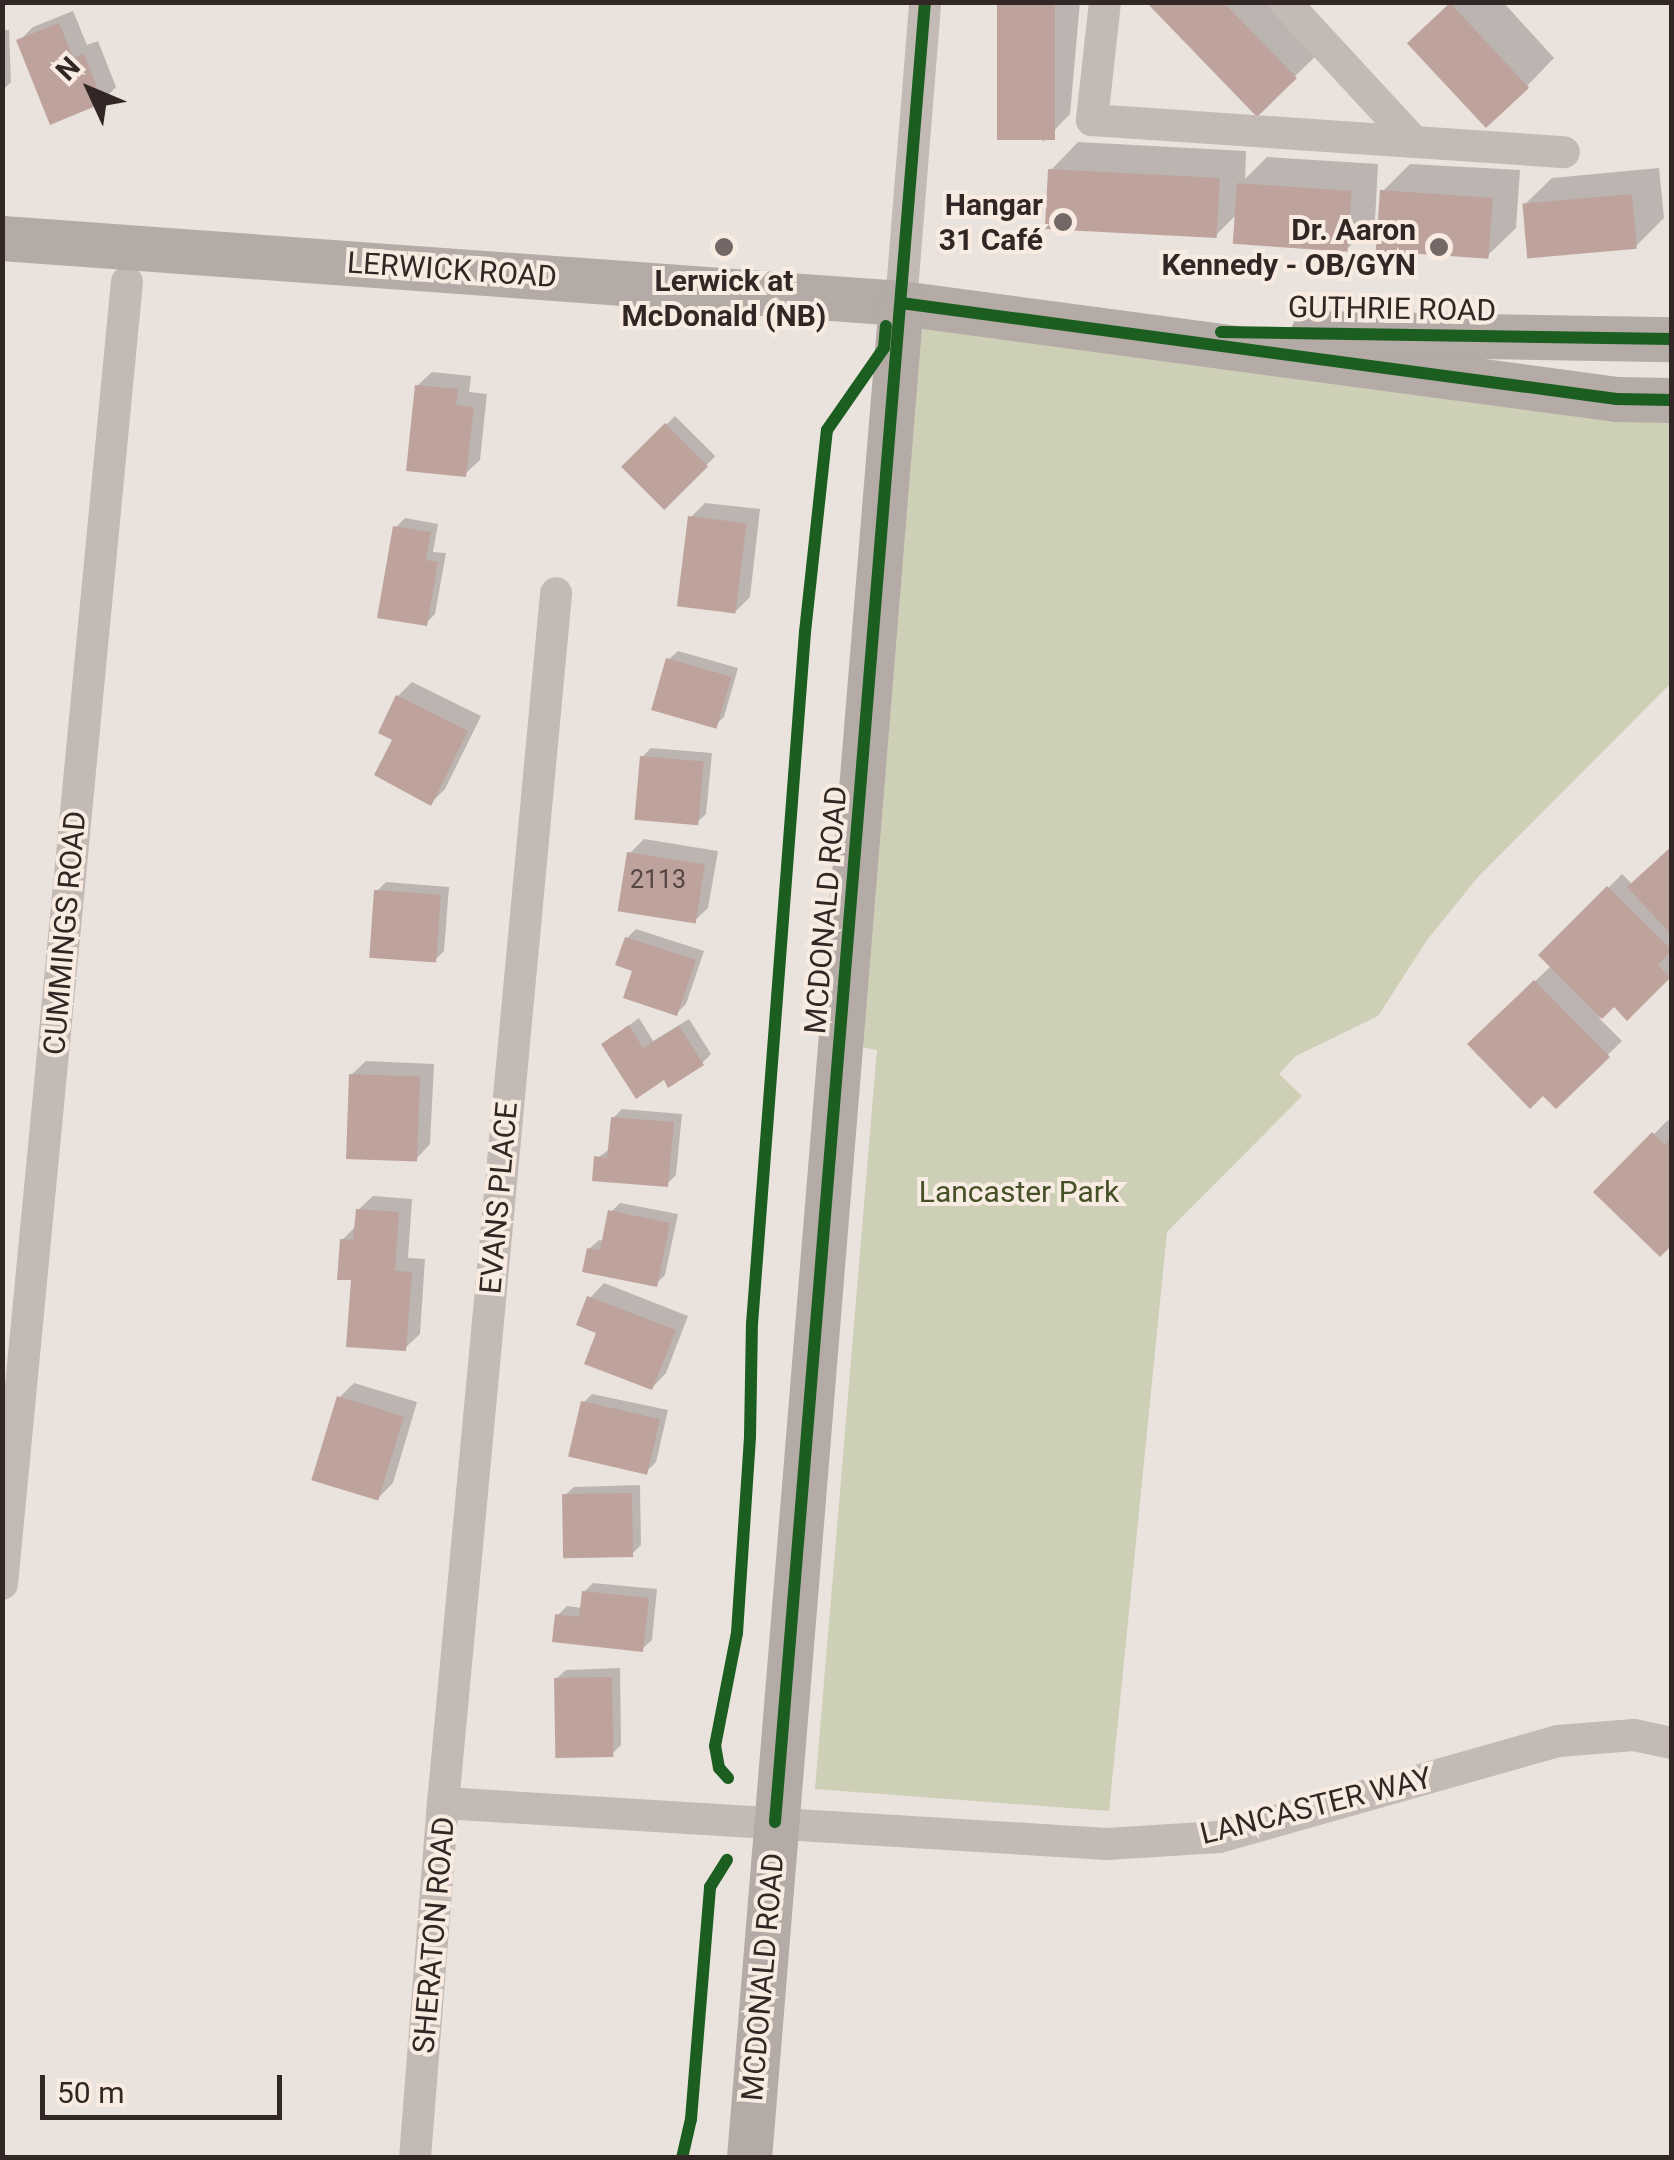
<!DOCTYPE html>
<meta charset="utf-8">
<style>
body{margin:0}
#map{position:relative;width:1674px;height:2160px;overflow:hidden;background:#eae2dc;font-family:Roboto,sans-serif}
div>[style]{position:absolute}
.green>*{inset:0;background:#cdcfb6}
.shadow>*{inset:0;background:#0003;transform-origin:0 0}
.building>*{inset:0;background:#bea39d;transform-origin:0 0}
.street>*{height:32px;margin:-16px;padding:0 16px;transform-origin:16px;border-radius:16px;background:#c3bab5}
.secondary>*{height:45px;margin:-22.5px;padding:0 22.5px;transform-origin:22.5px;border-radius:22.5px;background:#b4aaa6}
.cycleway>*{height:12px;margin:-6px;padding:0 6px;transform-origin:6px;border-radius:6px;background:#1b5e20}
.dots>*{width:28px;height:28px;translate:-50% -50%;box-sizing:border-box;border:5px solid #f8ebe2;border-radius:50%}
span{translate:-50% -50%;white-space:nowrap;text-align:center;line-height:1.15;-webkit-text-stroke:8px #f8ebe2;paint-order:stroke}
.number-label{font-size:25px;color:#564643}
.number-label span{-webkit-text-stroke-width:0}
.poi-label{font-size:30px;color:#332725;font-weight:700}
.right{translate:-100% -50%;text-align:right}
.street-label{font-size:30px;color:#332725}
.park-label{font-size:30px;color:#475128}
.frame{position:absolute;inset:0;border:5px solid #332725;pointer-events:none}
.north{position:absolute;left:40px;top:40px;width:100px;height:100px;-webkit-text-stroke:8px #f8ebe2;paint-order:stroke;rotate:314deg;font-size:28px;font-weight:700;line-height:40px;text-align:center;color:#332725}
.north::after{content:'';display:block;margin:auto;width:35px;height:45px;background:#332725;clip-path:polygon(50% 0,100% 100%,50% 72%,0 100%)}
.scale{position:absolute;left:40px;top:2075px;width:242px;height:45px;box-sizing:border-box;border:5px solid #332725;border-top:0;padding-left:12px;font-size:30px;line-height:35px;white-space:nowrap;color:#332725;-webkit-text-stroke:8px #f8ebe2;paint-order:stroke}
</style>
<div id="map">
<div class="green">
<div style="clip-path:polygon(901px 303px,1671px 400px,1671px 683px,1478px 877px,1427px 940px,1378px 1016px,1296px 1056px,1279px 1074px,1302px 1096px,1167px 1232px,1109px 1811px,815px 1789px,877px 1050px,840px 1043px)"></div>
</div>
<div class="shadow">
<div style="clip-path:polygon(1000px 2px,1080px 2px,1070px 114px,1043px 142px)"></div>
<div style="clip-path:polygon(1150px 2px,1278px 2px,1323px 49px,1257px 113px)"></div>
<div style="clip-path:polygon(1451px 2px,1503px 2px,1554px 58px,1527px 86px,1409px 43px)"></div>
<div style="clip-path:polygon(73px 11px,87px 45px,98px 41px,116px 87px,102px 101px,19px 41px,33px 27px)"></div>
<div style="clip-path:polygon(2px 30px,9px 30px,11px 82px,2px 91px)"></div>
<div style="clip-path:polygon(1078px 142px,1246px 151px,1245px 179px,1267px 157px,1378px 164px,1375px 221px,1347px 249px,1237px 214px,1215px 236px,1051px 170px)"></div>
<div style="clip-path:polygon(1410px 164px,1520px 170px,1516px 228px,1488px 255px,1382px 192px)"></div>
<div style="clip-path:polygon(1659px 168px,1664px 218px,1636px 246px,1524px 205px,1552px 178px)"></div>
<div style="clip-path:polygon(432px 372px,471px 376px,469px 392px,487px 394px,480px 460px,465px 474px,417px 386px)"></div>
<div style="left:675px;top:416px;width:57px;height:71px;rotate:45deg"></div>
<div style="clip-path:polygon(705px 503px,760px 509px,750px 597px,736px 611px,691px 517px)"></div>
<div style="clip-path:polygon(405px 518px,438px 524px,433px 552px,446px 553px,435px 614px,426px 623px,396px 527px)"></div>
<div style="clip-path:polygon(678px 651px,738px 668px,724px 717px,714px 726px,668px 660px)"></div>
<div style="clip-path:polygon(412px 682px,481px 716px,445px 789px,431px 803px,395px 739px,398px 696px)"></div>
<div style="clip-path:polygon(651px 748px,712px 753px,706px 814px,696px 823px,642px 757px)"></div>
<div style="clip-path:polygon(644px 839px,718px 851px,708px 908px,693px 922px,630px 853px)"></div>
<div style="clip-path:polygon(1672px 848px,1672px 973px,1627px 1017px,1614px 1004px,1599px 1018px,1622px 1041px,1556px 1105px,1470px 1044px,1552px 965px,1542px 955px,1622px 874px,1633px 885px)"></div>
<div style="clip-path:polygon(386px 882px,449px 887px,444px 951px,434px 961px,377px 891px)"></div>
<div style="clip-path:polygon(636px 929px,704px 951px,686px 1004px,677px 1013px,636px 969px,627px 938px)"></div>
<div style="clip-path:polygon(639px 1018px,653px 1041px,689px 1019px,711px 1054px,702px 1063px,664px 1077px,604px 1044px)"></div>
<div style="clip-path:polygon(366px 1061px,434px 1064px,430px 1144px,416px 1159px,351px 1075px)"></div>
<div style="clip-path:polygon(622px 1109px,682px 1114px,676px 1175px,667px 1184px,597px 1158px,610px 1149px,613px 1118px)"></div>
<div style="clip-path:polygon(1668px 1120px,1672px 1124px,1672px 1242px,1597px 1192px)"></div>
<div style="clip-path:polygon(373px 1196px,412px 1199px,408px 1258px,425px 1259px,420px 1334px,405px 1348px,353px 1278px,342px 1240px,357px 1225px,358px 1210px)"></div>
<div style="clip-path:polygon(620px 1203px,678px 1214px,665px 1275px,656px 1284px,589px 1249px,599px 1240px,604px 1241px,611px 1212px)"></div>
<div style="clip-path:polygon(604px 1283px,688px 1316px,666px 1373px,652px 1388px,600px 1331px,590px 1298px)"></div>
<div style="clip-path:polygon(354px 1383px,417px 1402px,393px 1483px,379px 1497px,339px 1398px)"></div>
<div style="clip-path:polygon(592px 1394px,668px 1410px,656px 1462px,647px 1471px,583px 1403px)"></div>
<div style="clip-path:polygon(640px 1485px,641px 1545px,632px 1554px,564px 1496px,574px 1487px)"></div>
<div style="clip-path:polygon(593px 1583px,657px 1589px,652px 1640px,642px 1649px,558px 1615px,567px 1606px,582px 1608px,584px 1592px)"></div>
<div style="clip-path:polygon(620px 1668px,621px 1745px,612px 1754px,556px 1679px,566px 1670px)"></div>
</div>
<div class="building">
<div style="left:997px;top:2px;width:58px;height:138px"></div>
<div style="clip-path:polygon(1146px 2px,1223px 2px,1297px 78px,1257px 117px)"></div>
<div style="left:1450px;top:3px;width:116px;height:59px;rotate:47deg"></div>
<div style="clip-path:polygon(59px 23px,73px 58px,84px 54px,103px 103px,50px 125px,16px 40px)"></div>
<div style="left:1048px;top:169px;width:172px;height:60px;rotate:3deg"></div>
<div style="left:1237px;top:183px;width:115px;height:61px;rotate:4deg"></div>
<div style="left:1380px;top:190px;width:113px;height:61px;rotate:4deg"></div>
<div style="left:1632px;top:194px;width:55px;height:110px;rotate:85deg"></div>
<div style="clip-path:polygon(415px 385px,458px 389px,456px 405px,474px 407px,466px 477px,406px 471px)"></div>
<div style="left:665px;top:423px;width:61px;height:62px;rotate:45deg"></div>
<div style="left:688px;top:516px;width:59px;height:91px;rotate:7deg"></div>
<div style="clip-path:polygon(393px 526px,431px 532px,426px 560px,438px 562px,427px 626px,377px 618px)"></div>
<div style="left:666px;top:658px;width:68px;height:54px;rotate:16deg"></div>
<div style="clip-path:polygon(396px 695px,468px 731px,431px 806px,374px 775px,392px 740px,378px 733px)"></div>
<div style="left:640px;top:756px;width:64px;height:64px;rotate:5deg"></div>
<div style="clip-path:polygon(1672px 846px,1672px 935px,1627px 887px)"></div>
<div style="left:627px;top:852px;width:79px;height:60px;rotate:9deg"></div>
<div style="clip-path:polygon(1607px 886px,1672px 950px,1658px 965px,1670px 978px,1627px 1021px,1614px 1007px,1602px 1019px,1538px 955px)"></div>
<div style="left:374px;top:890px;width:67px;height:68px;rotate:4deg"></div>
<div style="clip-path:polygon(625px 937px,696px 960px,677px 1016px,623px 998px,632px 971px,615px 965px)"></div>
<div style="clip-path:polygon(1534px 980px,1610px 1057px,1556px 1109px,1543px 1096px,1530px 1109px,1467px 1044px)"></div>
<div style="clip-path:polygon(629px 1025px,643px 1048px,679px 1026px,704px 1065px,668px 1088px,664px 1080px,636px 1099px,601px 1044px)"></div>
<div style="left:349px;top:1074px;width:71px;height:85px;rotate:2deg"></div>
<div style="clip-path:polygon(611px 1117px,674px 1122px,668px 1187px,592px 1181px,594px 1156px,607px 1158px)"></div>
<div style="clip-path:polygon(1652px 1132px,1665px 1145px,1672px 1138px,1672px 1245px,1660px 1257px,1593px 1192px)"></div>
<div style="clip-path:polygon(356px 1209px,399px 1212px,395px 1271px,412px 1272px,406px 1351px,346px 1347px,351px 1280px,337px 1280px,340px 1239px,353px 1240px)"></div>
<div style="clip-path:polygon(608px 1210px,670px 1223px,657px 1287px,582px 1272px,587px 1248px,600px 1250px)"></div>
<div style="clip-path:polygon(587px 1296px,676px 1330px,652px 1390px,584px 1364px,596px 1333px,576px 1325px)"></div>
<div style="left:337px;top:1396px;width:70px;height:88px;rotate:17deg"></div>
<div style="left:581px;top:1401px;width:81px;height:57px;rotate:13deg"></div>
<div style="left:632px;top:1493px;width:64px;height:70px;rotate:89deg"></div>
<div style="clip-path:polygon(582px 1591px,649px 1598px,643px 1652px,552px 1642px,555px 1614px,579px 1617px)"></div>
<div style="left:612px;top:1677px;width:80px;height:58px;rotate:89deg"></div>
</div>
<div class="street">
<div style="left:1105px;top:2px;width:119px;rotate:96.3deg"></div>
<div style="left:1092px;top:120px;width:473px;rotate:3.9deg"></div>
<div style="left:1285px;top:2px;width:190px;rotate:47.3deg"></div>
<div style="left:901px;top:303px;width:302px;rotate:-85.4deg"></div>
<div style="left:2px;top:1584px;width:1308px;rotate:-84.52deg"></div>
<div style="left:443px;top:1803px;width:1215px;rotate:-84.66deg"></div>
<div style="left:415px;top:2158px;width:356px;rotate:-85.5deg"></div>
<div style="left:443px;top:1803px;width:665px;rotate:3.53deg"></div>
<div style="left:1107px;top:1844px;width:112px;rotate:-3.6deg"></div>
<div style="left:1219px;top:1837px;width:352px;rotate:-15.8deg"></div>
<div style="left:1558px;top:1741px;width:76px;rotate:-4.5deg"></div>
<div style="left:1634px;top:1735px;width:39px;rotate:12deg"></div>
</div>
<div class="secondary">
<div style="left:2px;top:238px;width:901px;rotate:4.14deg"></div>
<div style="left:901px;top:303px;width:722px;rotate:7.64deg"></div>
<div style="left:1617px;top:399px;width:55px;rotate:1deg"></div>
<div style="left:1313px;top:333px;width:359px;rotate:1deg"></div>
<div style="left:749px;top:2158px;width:1861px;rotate:-85.32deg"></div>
</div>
<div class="cycleway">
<div style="left:901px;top:303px;width:722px;rotate:7.64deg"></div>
<div style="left:1617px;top:399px;width:55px;rotate:1deg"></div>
<div style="left:1221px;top:332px;width:451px;rotate:0.9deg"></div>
<div style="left:728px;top:1778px;width:13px;rotate:-132deg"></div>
<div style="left:719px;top:1768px;width:22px;rotate:-100deg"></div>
<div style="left:715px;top:1746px;width:115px;rotate:-79deg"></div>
<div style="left:737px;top:1633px;width:197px;rotate:-86.2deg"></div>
<div style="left:750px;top:1436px;width:112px;rotate:-89deg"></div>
<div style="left:752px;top:1324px;width:694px;rotate:-85.62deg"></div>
<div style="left:805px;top:632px;width:203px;rotate:-83.8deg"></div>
<div style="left:827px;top:430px;width:100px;rotate:-55.2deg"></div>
<div style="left:884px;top:348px;width:22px;rotate:-85deg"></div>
<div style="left:775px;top:1822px;width:1826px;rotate:-85.29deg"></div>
<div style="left:682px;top:2158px;width:40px;rotate:-77deg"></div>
<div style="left:691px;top:2119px;width:233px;rotate:-85.3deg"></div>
<div style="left:710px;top:1887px;width:32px;rotate:-58deg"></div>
</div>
<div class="dots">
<div style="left:1063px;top:222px;background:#736865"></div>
<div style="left:724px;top:247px;background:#736865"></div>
<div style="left:1439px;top:247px;background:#736865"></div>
</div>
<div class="number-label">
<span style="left:658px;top:880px">2113</span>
</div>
<div class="poi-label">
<span class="right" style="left:1043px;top:222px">Hangar<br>31 Café</span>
<span class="right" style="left:1416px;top:247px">Dr. Aaron<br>Kennedy - OB/GYN</span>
<span style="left:724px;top:298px">Lerwick at<br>McDonald (NB)</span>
</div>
<div class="street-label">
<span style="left:452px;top:270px;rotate:4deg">LERWICK ROAD</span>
<span style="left:1392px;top:309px;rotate:1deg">GUTHRIE ROAD</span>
<span style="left:826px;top:910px;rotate:-85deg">MCDONALD ROAD</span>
<span style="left:65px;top:933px;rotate:-85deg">CUMMINGS ROAD</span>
<span style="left:499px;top:1198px;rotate:-85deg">EVANS PLACE</span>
<span style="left:1316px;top:1806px;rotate:-14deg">LANCASTER WAY</span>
<span style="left:434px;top:1935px;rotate:-85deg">SHERATON ROAD</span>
<span style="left:763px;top:1977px;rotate:-85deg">MCDONALD ROAD</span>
</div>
<div class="park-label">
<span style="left:1019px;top:1192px">Lancaster Park</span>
</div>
<div class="frame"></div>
<div class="north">N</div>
<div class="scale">50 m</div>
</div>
